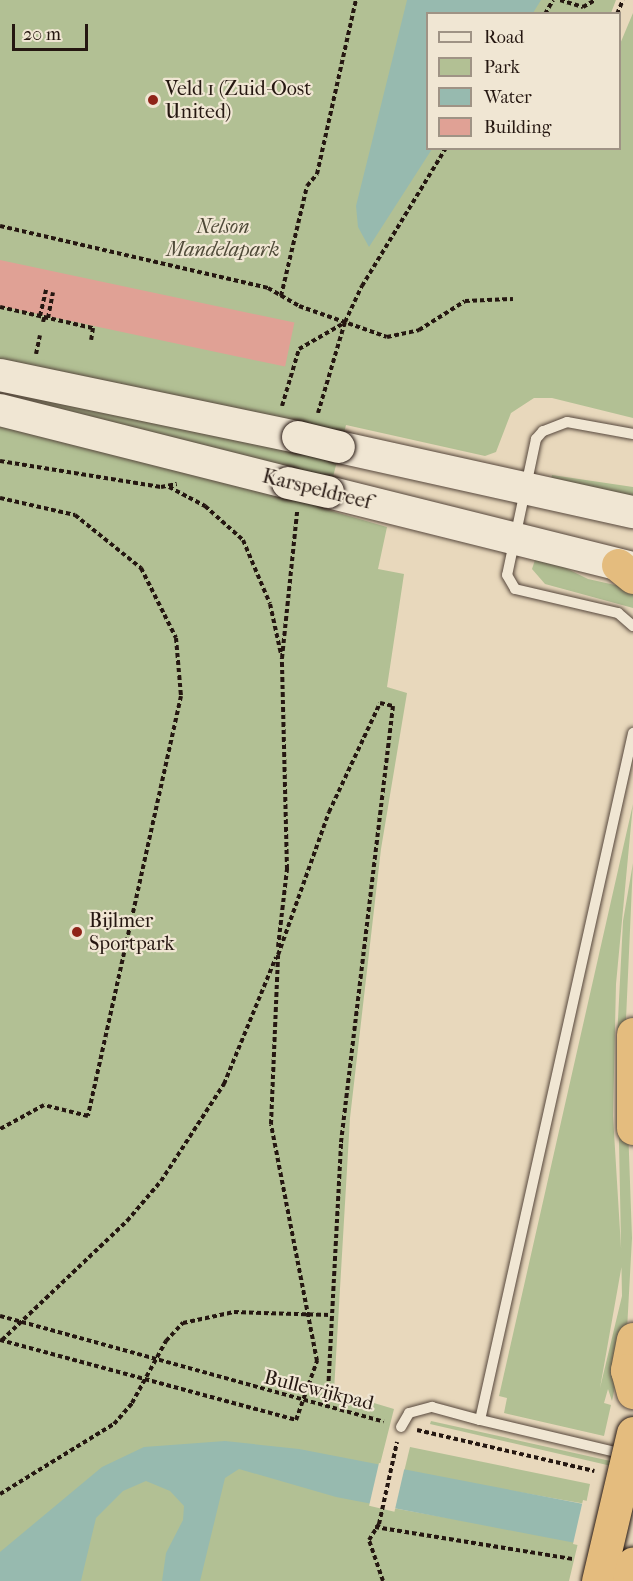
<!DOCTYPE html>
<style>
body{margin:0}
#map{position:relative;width:633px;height:1581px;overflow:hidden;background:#e8d8bc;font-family:"IM FELL French Canon",serif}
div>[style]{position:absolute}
.green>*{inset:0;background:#b2c094}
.water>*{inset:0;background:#97baaf}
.pier>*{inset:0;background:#e8d8bc;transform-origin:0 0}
.building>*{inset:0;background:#e0a195;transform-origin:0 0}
.path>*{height:4px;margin-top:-2px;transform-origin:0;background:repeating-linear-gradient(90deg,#251711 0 4.5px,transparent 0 7.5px)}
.roads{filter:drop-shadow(0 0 2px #56473c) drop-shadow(0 0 2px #56473c)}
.lane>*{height:10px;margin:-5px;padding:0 5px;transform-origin:5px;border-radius:5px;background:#f0e6d3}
.secondary>*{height:32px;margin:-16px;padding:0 16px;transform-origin:16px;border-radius:16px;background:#f0e6d3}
.highway>*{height:33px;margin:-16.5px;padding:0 16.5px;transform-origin:16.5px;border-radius:16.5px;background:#e4bc7e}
.path-bridge>*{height:4px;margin-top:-2px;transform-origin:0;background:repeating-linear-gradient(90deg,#251711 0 4.5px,transparent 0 7.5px)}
.bridges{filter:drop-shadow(0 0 2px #251711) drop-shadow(0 0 2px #251711)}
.secondary-bridge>*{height:32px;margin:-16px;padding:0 16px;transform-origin:16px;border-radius:16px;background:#f0e6d3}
.highway-bridge>*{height:33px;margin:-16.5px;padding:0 16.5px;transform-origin:16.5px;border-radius:16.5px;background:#e4bc7e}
.dots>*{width:16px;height:16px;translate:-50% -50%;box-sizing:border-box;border:3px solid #f0e6d3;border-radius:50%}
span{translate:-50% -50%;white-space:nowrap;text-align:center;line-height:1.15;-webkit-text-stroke:4.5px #f0e6d3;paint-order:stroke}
.poi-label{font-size:20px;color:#251711}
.left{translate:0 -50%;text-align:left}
.park-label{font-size:20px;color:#4f4a38;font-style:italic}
.street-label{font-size:20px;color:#251711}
.legend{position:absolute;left:426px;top:12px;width:195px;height:138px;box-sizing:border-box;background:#f0e6d3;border:2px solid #9f9385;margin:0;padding:8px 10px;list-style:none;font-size:18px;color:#251711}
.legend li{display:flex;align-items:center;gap:12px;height:30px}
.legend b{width:30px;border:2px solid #9f9385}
.scale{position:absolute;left:12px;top:24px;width:76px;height:27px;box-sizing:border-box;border:3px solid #251711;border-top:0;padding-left:8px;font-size:18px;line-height:21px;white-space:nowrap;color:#251711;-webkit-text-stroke:4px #f0e6d3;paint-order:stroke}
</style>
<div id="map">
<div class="green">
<div style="clip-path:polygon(0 0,616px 0,611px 13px,428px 14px,428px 148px,620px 148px,620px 44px,633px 13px,633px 418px,552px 398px,534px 398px,511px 413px,496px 452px,485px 456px,346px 425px,325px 509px,387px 527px,378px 569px,404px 574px,387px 687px,407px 693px,381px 849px,350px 1118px,334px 1391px,394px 1409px,370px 1504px,572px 1540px,578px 1543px,569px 1581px,0 1581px)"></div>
<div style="clip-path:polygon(552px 475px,633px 487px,633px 505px,549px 487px)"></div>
<div style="clip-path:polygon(537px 554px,588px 579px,633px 589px,633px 608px,545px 584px,532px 569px)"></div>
<div style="clip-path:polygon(633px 804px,616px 984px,613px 1116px,622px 1264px,600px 1388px,622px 1296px,617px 1039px,623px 921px,633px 863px,625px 1042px,632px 1238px,627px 1330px,612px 1401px,608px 1389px,604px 1403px,611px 1405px,604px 1436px,504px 1413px,507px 1398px,499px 1396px)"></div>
<div style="clip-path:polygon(431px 1421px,633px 1466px,633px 1471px,430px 1424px)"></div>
<div style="clip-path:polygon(410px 1447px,590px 1484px,586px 1504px,404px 1472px)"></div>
</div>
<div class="water">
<div style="clip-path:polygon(407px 0,541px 0,533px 13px,428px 14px,432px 149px,369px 247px,358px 227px,356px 206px)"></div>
<div style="clip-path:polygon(225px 1441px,299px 1449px,594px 1506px,633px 1554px,336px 1497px,239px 1469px,225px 1478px,200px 1581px,162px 1581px,166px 1553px,183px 1520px,184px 1506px,170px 1491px,146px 1481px,123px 1491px,96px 1518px,81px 1581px,0 1581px,0 1552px,102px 1467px,144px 1447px)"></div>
</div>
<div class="pier">
<div style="left:379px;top:1463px;width:26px;height:44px;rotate:13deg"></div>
<div style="clip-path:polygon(583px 1500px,633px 1512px,633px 1557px,573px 1544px)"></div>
</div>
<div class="building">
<div style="left:0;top:260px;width:301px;height:45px;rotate:12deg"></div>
</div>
<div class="path">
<div style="left:560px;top:0;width:24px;rotate:17deg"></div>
<div style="left:583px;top:7px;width:14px;rotate:-30deg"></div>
<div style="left:545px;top:14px;width:16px;rotate:-60deg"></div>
<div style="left:617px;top:14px;width:15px;rotate:-67deg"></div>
<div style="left:0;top:226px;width:275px;rotate:13deg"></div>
<div style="left:268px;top:288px;width:36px;rotate:30deg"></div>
<div style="left:299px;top:306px;width:93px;rotate:19.4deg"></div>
<div style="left:387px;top:337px;width:33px;rotate:-12deg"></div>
<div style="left:419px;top:330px;width:54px;rotate:-32.2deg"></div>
<div style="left:465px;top:301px;width:48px;rotate:-2.4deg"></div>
<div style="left:281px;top:296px;width:113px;rotate:-76.7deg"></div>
<div style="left:307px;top:186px;width:16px;rotate:-50deg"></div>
<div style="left:317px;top:174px;width:178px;rotate:-77.4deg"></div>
<div style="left:0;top:307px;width:23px;rotate:13deg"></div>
<div style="left:40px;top:316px;width:27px;rotate:-77deg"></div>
<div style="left:48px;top:318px;width:26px;rotate:-79deg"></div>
<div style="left:43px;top:322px;width:7px;rotate:-74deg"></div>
<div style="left:66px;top:322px;width:28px;rotate:13deg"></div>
<div style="left:93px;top:328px;width:12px;rotate:99deg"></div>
<div style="left:36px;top:354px;width:19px;rotate:-78deg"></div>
<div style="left:282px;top:406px;width:59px;rotate:-73.4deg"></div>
<div style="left:299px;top:349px;width:52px;rotate:-30deg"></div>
<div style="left:318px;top:413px;width:95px;rotate:-73.5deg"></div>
<div style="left:345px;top:322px;width:40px;rotate:-65deg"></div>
<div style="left:362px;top:286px;width:162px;rotate:-58.7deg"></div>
<div style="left:0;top:461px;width:163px;rotate:9.2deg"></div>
<div style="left:161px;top:487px;width:16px;rotate:-11deg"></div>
<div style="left:169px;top:487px;width:41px;rotate:27.8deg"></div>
<div style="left:205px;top:506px;width:51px;rotate:41.8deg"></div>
<div style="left:243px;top:540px;width:69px;rotate:67.1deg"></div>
<div style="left:270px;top:604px;width:51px;rotate:77.6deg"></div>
<div style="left:0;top:498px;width:77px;rotate:12.8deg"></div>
<div style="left:75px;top:515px;width:85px;rotate:38.8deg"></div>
<div style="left:141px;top:568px;width:78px;rotate:63.4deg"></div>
<div style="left:176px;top:638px;width:58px;rotate:85.1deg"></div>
<div style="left:181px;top:696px;width:430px;rotate:102.5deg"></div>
<div style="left:88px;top:1116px;width:45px;rotate:-166deg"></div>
<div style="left:44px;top:1105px;width:50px;rotate:151.4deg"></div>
<div style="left:278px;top:947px;width:79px;rotate:-83.4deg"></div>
<div style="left:287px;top:869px;width:211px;rotate:-91.4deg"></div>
<div style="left:282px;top:658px;width:147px;rotate:-84.1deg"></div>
<div style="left:0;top:1316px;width:398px;rotate:15.4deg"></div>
<div style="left:0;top:1340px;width:307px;rotate:15.1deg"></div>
<div style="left:296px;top:1420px;width:63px;rotate:-70.4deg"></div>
<div style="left:317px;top:1361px;width:241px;rotate:-101deg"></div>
<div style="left:271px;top:1124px;width:169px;rotate:-87.6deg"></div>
<div style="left:278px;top:955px;width:152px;rotate:-70.4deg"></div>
<div style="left:329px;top:812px;width:120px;rotate:-64.9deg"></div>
<div style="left:380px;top:703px;width:13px;rotate:13deg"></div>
<div style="left:393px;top:706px;width:441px;rotate:96.8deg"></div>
<div style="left:341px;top:1144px;width:264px;rotate:93deg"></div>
<div style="left:2px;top:1340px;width:173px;rotate:-43.6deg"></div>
<div style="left:127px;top:1221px;width:52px;rotate:-49.6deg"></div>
<div style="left:161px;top:1181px;width:116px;rotate:-57deg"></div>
<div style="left:224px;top:1084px;width:137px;rotate:-67.7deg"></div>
<div style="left:417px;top:1430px;width:182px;rotate:13deg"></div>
<div style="left:0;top:1494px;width:134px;rotate:-31.6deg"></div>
<div style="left:114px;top:1424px;width:28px;rotate:-49deg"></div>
<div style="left:132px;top:1403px;width:71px;rotate:-61.3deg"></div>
<div style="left:166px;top:1341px;width:25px;rotate:-47deg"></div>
<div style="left:183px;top:1323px;width:52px;rotate:-12.2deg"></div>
<div style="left:234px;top:1312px;width:96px;rotate:1.8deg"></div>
<div style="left:375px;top:1527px;width:201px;rotate:9.2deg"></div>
<div style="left:383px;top:1581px;width:43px;rotate:-108.9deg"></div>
<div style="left:369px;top:1540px;width:19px;rotate:-58deg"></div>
<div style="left:379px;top:1524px;width:84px;rotate:-77.6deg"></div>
</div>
<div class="roads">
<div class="lane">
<div style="left:633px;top:434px;width:67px;rotate:-169.7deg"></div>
<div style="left:567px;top:422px;width:26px;rotate:159deg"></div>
<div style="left:543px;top:431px;width:11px;rotate:131deg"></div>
<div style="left:536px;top:439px;width:139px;rotate:102deg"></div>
<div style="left:507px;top:575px;width:16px;rotate:60deg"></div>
<div style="left:515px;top:589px;width:106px;rotate:13.1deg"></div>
<div style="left:618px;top:613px;width:20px;rotate:41deg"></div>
<div style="left:401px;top:1427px;width:16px;rotate:-60deg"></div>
<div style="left:409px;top:1413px;width:24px;rotate:-15deg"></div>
<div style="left:432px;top:1407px;width:50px;rotate:15.2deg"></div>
<div style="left:624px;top:1454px;width:148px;rotate:-166.7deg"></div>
<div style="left:480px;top:1420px;width:704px;rotate:-77.44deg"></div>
</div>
<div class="secondary">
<div style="left:0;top:375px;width:304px;rotate:11.8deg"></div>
<div style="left:0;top:410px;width:297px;rotate:14.2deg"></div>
<div style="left:339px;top:447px;width:301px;rotate:12.5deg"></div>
<div style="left:328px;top:492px;width:314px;rotate:14deg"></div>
</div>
<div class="highway">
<div style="left:618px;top:565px;width:19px;rotate:39deg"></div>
<div style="left:633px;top:1034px;width:94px;rotate:90deg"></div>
<div style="left:633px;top:1339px;width:32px;rotate:101deg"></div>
<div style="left:627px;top:1370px;width:23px;rotate:75deg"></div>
</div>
</div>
<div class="path-bridge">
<div style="left:22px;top:312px;width:45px;rotate:12.8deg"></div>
</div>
<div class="bridges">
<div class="secondary-bridge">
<div style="left:298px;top:437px;width:42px;rotate:13.7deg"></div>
<div style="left:288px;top:483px;width:41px;rotate:12.7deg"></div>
</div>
<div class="highway-bridge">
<div style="left:598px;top:1581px;width:152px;rotate:-76.7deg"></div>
<div style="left:629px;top:1581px;width:18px;rotate:-77deg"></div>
</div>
</div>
<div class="dots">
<div style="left:153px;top:100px;background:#8f2418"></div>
<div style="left:77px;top:932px;background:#8f2418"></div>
</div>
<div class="poi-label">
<span class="left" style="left:165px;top:100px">Veld 1 (Zuid-Oost<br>United)</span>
<span class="left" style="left:89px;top:932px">Bijlmer<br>Sportpark</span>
</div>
<div class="park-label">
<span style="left:223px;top:238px">Nelson<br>Mandelapark</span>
</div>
<div class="street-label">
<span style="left:317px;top:489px;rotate:14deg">Karspeldreef</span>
<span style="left:319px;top:1390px;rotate:14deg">Bullewijkpad</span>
</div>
<ul class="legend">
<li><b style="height:8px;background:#f0e6d3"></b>Road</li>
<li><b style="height:16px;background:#b2c094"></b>Park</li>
<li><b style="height:16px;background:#97baaf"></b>Water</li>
<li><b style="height:16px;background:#e0a195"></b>Building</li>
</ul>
<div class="scale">20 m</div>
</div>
